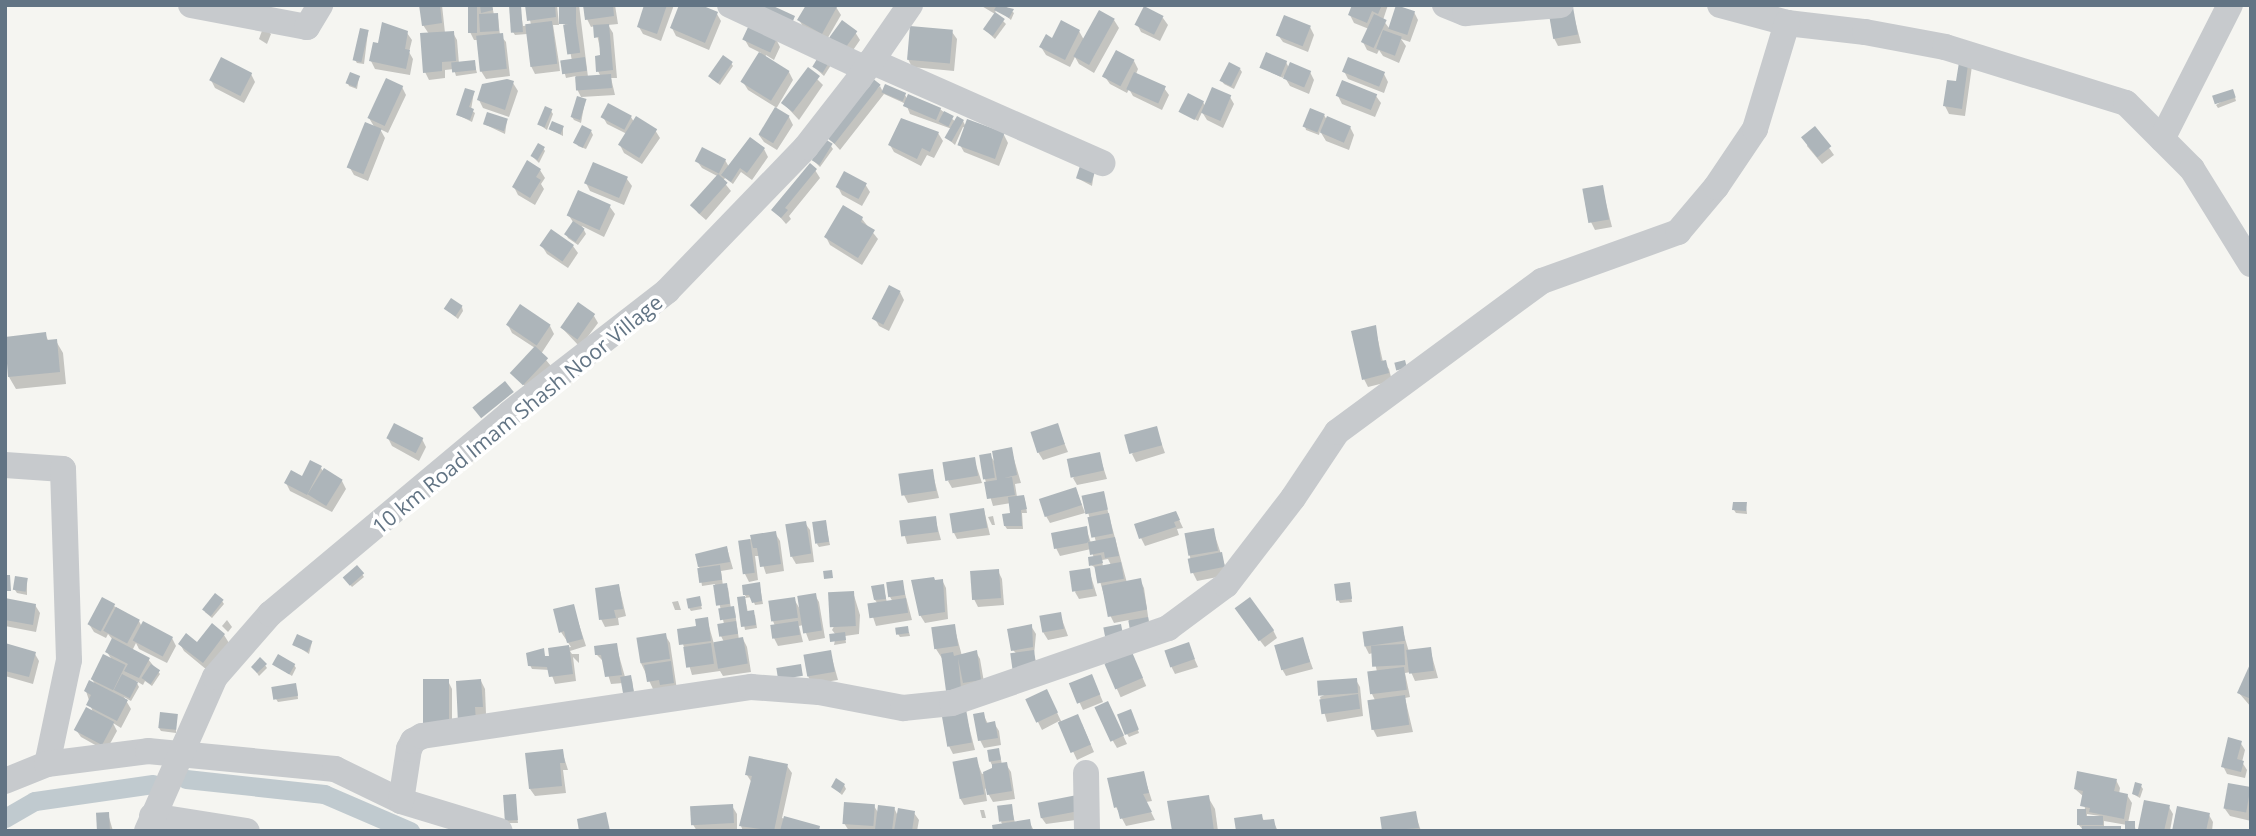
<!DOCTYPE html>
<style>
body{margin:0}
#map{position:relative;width:2256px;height:836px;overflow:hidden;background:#f5f5f1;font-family:"Open Sans",sans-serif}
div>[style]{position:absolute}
.shadow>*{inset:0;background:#0003;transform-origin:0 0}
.canal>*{height:19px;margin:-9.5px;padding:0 9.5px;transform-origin:9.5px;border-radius:9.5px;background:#c0cacf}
.building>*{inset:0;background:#adb5ba;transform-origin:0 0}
.minor>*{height:26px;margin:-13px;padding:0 13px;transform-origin:13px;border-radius:13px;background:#c7cacd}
span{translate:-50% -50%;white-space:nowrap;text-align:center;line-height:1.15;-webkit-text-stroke:7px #fff;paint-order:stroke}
.street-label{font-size:21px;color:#627484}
.frame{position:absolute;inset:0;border:7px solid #627484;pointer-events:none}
</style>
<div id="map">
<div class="shadow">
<div style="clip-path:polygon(421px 5px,442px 5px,445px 33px,453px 33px,457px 40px,459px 64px,474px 62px,477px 73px,456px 76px,454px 69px,445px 70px,445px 78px,429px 80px,425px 72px,429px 34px,423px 25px)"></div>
<div style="clip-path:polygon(470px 5px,492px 5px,494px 15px,498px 18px,500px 35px,506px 42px,510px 76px,486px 79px,481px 71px,478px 40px,474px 40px,470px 32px)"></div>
<div style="clip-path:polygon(522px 5px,557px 5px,559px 25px,553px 25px,559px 63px,572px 61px,561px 5px,579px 5px,588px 77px,601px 77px,598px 71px,602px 57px,595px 26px,591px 27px,587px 19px,585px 5px,615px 5px,618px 24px,608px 25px,613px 33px,617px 78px,611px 78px,615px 95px,581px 97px,577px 89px,576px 76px,566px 78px,562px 63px,559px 63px,560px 71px,535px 74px,531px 66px,527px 34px,515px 35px,513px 32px,520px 7px,523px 26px,531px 25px,527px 5px)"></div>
<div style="clip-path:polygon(646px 5px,674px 5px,661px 41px,643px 34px,639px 27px)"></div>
<div style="clip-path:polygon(980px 5px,1004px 5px,1014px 13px,1011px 20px,996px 8px,995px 14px)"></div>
<div style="clip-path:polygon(1354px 5px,1388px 5px,1383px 20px,1389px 28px,1414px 12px,1418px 20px,1410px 42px,1401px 39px,1406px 46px,1399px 63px,1383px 56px,1379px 50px,1377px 54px,1367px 50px,1363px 42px,1369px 29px,1354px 23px,1350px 15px)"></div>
<div style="clip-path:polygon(836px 7px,841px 15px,826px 41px,804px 28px,799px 20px)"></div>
<div style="clip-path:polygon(1572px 9px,1581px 43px,1558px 46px,1554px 38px)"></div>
<div style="clip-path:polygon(717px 14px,721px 21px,709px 50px,676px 36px,672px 28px)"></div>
<div style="clip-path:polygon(996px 14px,1006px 24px,995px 39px,985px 30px)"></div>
<div style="clip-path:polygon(1163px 18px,1168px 25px,1160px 41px,1141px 32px,1137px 24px)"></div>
<div style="clip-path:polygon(1114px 20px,1119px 28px,1094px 73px,1079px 64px,1075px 57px,1070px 67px,1046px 55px,1041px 47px,1079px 31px,1084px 40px)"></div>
<div style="clip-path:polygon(1310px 27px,1314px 35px,1308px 52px,1283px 42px,1278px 35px)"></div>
<div style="clip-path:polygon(263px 28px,271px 34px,267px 44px,259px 39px)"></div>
<div style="clip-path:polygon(368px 32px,364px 64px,357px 63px,355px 60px)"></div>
<div style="clip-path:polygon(855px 32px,860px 40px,849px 56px,836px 47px)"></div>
<div style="clip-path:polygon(952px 32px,957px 39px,954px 71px,912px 67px,908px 59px)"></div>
<div style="clip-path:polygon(407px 33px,412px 40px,409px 52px,413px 59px,410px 75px,375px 69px,371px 61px,379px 45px)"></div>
<div style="clip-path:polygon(776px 39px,780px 47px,774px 60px,766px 55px,765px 58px,789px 72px,793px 80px,776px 109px,789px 117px,793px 125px,777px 150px,764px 142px,759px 135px,777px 108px,748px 90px,743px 82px,761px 53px,749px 47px,745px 40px)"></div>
<div style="clip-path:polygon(1961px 58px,1972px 66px,1965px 116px,1949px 114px,1945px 106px,1958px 83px)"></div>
<div style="clip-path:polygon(829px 61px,831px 65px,824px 76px,814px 67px)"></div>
<div style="clip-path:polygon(1134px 61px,1138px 69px,1136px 74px,1164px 88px,1169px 95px,1162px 110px,1133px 96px,1129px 89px,1127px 93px,1110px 84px,1105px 77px)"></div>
<div style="clip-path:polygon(1286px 62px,1289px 68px,1310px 72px,1314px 80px,1309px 94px,1290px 86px,1284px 76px,1283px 78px,1262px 68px)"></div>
<div style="clip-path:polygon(731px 63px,733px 66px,720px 85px,712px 79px,710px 76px)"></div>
<div style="clip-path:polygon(1240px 69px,1242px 72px,1234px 89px,1224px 84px,1222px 81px)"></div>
<div style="clip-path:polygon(808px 70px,823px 85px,799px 120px,784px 104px)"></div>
<div style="clip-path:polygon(1344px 71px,1384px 74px,1388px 82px,1384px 93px,1348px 79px)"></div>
<div style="clip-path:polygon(251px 74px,255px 82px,244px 103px,215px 88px,211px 80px)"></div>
<div style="clip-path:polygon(359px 77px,357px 89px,349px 86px,348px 83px)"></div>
<div style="clip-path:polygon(513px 83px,518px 91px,509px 117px,483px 108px,479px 100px)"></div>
<div style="clip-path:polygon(880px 86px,883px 92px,905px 95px,908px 100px,940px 109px,956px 122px,963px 121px,966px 127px,1004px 135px,1008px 143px,999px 166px,964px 152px,960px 145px,966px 128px,963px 127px,955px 145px,948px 139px,952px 129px,910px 114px,906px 104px,884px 94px,840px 150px,828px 137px)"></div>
<div style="clip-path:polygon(402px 87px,406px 95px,388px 133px,380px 129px,385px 138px,368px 181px,354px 175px,350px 168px,375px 128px,369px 118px)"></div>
<div style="clip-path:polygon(474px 92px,471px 110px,475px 113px,472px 122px,458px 115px)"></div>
<div style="clip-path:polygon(2234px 94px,2236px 101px,2218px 108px,2216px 105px)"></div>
<div style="clip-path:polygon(1338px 96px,1376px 96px,1381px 103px,1375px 117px,1342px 104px)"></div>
<div style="clip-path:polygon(1230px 97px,1234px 104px,1223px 128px,1207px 120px,1202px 112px,1198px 121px,1182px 112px,1203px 102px,1205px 106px)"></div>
<div style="clip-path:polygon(585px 101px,581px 123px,574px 120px,572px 117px)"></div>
<div style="clip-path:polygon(551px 111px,553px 114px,547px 130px,540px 125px)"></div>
<div style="clip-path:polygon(1324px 115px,1327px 120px,1350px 127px,1354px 135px,1349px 150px,1326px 141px,1320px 131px,1319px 135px,1306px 130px,1305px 126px)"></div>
<div style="clip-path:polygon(603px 117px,631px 117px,634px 122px,655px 130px,660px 138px,642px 164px,624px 153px,620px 145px,627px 134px,607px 124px)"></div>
<div style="clip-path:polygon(507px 120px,505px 134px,484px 124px)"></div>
<div style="clip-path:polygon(563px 127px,563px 136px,551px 130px)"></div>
<div style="clip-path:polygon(1815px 128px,1834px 155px,1822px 164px,1807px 146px)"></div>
<div style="clip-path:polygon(591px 131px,593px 135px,586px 149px,578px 146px,576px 142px)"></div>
<div style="clip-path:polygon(938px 133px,943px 141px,934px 158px,927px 155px,921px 166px,894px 152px,890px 145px)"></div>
<div style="clip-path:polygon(831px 146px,833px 149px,820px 167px,813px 160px)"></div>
<div style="clip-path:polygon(543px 148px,545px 151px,539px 163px,532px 156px)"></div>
<div style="clip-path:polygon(764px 149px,768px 157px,752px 180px,741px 172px,733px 184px,725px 178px,723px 181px,731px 191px,706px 220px,698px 213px,693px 206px,719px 177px,702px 168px,697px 161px,725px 160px,729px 167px)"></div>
<div style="clip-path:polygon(540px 170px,545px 178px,541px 184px,544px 189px,535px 205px,518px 195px,514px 187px)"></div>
<div style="clip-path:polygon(815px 170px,820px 178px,789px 216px,791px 219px,786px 224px,774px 210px)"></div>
<div style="clip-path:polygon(1094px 173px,1092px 186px,1077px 178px)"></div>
<div style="clip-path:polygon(627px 179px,632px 186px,624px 205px,590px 191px,586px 183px)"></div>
<div style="clip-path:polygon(865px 184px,870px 192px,862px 206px,842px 195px,838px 187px)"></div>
<div style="clip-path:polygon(1602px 187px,1612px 227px,1595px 230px,1591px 222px)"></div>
<div style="clip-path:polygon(610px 207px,615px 214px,604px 237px,582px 226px,586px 234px,578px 245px,568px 238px,566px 234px,573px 222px,568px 214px)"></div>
<div style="clip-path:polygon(862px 219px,878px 239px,862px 265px,830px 245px,826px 237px)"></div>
<div style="clip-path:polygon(542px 246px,573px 246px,578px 253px,568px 268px,547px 254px)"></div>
<div style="clip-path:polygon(900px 292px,904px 300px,889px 331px,879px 326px,875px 319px)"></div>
<div style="clip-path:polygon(462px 307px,463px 311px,458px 319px,446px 309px)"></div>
<div style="clip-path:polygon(594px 316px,598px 323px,580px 347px,561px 327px)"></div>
<div style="clip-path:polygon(508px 325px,550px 326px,554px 334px,541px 354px,551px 366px,530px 392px,514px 374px,535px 348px,512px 333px)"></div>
<div style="clip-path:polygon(1375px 327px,1383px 362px,1389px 369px,1392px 381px,1368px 387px,1364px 379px)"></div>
<div style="clip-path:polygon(45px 334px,49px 342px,56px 341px,63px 353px,66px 384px,16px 389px,9px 377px,6px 338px)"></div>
<div style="clip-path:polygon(1057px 425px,1068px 452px,1043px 460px,1038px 452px)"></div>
<div style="clip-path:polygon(1156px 428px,1165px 453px,1136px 462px,1132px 454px)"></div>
<div style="clip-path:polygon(388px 438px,422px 439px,426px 447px,419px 461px,392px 446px)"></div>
<div style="clip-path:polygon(1011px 449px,1021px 483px,1015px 484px,1017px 497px,1024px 497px,1025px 500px,1027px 513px,1022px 513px,1023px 529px,1007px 529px,1005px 526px,1012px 514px,1011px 503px,993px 506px,985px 479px,990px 455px,996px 464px)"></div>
<div style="clip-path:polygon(1099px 454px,1107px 479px,1077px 485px,1073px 478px)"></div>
<div style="clip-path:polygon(974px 459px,982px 483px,952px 488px,948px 481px)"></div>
<div style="clip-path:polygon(321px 468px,324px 473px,342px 481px,346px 489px,332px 512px,290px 491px,286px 483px,303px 478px)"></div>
<div style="clip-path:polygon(932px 471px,939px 498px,908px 503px,904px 495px)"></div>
<div style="clip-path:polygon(1076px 489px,1085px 513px,1050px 523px,1046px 516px)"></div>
<div style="clip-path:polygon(evenodd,1103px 493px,1127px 583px,1140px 580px,1144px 588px,1149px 623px,1131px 631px,1129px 620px,1114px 623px,1110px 615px,1096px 568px,1091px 565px,1094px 558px,1091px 549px,1060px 556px,1056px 548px,1086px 528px,1091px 543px,1096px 542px,1084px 497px,1103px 493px,1108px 559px,1111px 565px,1103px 567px,1102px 560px,1108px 559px)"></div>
<div style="clip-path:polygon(1746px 504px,1747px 514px,1736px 513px,1734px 510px)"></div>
<div style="clip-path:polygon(984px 510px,990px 535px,957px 539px,953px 531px)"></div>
<div style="clip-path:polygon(1176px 513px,1183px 528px,1177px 529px,1179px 535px,1145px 546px,1141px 538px)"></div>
<div style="clip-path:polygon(993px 516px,995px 525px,992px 525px,988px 517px)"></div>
<div style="clip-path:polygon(935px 518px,941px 540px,907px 544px,901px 522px)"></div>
<div style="clip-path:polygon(805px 523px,810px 530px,814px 562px,796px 564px,792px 557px)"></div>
<div style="clip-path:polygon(826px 525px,830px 545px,819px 547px,817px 544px)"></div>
<div style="clip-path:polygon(1213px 530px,1228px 575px,1197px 581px,1193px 573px,1186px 535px)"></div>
<div style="clip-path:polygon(775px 533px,780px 541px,784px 571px,766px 574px,760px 556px,755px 556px,758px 580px,749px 582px,745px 574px,740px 542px)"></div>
<div style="clip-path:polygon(727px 548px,733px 569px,721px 571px,723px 586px,728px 588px,731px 609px,735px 612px,739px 640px,743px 639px,747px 647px,751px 672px,723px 676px,720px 671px,692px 675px,679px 630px,698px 627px,707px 619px,714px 644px,724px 642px,721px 636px,724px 624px,715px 584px,702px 586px,699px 566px)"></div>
<div style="clip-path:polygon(1089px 570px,1097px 596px,1079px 599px,1075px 592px)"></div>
<div style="clip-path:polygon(998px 571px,1002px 579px,1004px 605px,978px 607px,974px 599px)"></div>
<div style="clip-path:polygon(362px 574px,364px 577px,352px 587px,347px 581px)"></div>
<div style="clip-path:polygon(27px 579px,27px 595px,17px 593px,15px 590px)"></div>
<div style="clip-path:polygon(942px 580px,946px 588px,948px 619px,925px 623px,920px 615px)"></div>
<div style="clip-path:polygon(902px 582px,912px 620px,876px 626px,869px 605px,878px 604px,875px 600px,884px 589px,887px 603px,893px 602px,890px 597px)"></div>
<div style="clip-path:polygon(1349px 583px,1352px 602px,1340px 603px,1338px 600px)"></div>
<div style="clip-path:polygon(619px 586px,626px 616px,618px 618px,619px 625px,605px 627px,601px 619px)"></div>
<div style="clip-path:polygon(760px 587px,763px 604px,755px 605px,752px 597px,745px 598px,748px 613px,755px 615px,757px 628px,745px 630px,739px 598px,746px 597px,745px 595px)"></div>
<div style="clip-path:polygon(853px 592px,860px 615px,859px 634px,845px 636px,846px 643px,834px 645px,836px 635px,832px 630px)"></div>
<div style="clip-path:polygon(815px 595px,819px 602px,825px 638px,809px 641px,803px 625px,799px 626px,803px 642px,778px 646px,774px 638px,775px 626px,773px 621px,794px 599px,801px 611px)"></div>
<div style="clip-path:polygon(699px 598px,702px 609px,691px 611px,689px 608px)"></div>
<div style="clip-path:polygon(5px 600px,35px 605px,40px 613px,36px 632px,5px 626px)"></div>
<div style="clip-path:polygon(222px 601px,224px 604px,212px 618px,205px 612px)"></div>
<div style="clip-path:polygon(678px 601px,681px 610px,675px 610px,672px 602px)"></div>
<div style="clip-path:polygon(114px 606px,139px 621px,142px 627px,172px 638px,176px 646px,167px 663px,139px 649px,136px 643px,132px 651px,148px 659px,160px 674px,152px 686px,145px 681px,143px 685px,136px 681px,139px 687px,131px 701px,124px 697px,131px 709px,121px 728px,113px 723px,117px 731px,106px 751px,81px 737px,76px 730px,93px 713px,86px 691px,96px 686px,92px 679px,112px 660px,107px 652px,113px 640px,108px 634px,106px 638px,94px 632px,89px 624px)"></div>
<div style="clip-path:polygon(573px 606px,586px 646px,570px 651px,572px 654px,579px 654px,579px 663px,573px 657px,576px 681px,555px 684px,550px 670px,532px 669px,530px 665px,543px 650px,545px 658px,551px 657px,550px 650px,571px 647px,561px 632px)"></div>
<div style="clip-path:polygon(1060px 614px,1068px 636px,1048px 640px,1043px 632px)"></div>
<div style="clip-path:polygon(1242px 617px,1273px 630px,1277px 638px,1265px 647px)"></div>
<div style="clip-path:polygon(227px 620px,232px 627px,228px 632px,222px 626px)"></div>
<div style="clip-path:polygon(954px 626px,962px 656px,976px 652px,980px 659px,985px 688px,963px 691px,936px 649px)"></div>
<div style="clip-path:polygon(1031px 626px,1036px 634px,1034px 655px,1040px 678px,1013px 650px)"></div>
<div style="clip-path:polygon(1402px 628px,1409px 652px,1430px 649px,1438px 678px,1415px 681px,1411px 672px,1405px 673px,1410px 697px,1405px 698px,1413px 732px,1377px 737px,1373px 729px,1375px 700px,1372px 694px,1377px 672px,1373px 653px,1369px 654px,1365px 646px)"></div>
<div style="clip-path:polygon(909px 632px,910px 636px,900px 637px,898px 634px)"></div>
<div style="clip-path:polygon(224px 635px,229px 643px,207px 670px,184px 651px,180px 644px,197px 644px)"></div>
<div style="clip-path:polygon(665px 635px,670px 643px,677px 690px,653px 689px,641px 663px)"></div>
<div style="clip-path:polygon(1302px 639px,1313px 669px,1286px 676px,1282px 669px)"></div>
<div style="clip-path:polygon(312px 642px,309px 654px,294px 644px)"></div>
<div style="clip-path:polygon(1188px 644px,1198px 667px,1175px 674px,1171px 666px)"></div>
<div style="clip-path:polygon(5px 645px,35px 654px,39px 661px,33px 684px,5px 676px)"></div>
<div style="clip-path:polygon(616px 645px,625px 677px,630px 677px,632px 680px,634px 695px,623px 683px,611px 684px,604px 662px,597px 655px)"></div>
<div style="clip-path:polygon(830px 651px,838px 680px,812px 684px,808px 676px)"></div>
<div style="left:1132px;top:654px;width:35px;height:28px;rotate:66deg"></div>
<div style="clip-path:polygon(274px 664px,294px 665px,296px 668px,292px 676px)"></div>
<div style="clip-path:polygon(265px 665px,267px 668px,259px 676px,255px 670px)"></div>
<div style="clip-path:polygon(2251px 666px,2251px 707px,2239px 693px)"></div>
<div style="clip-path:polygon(1356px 680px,1360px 687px,1363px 716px,1327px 722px,1320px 697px)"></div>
<div style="clip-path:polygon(448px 681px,452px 689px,452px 734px,430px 734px)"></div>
<div style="clip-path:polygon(481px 681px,485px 689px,486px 714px,464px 730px)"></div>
<div style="clip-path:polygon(1095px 683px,1103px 702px,1083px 710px,1071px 684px)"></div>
<div style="clip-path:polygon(297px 689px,298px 699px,278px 702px,276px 699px)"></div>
<div style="clip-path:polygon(1050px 698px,1062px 723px,1082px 724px,1094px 752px,1077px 760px,1059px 721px,1042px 730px,1027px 700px)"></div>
<div style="clip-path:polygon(965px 711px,975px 750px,953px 754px,949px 746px)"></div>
<div style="clip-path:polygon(1112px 711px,1127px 744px,1117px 748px,1113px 741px)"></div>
<div style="clip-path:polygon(983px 714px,988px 724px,994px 723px,999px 731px,1001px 745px,984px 748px,980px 740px)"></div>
<div style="clip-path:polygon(1132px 714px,1139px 733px,1129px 737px,1127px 734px)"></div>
<div style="clip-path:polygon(176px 716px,176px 733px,161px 731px,159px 728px)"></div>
<div style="clip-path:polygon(2240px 742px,2245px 750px,2242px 762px,2247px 770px,2245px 778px,2227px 774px,2223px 766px)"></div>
<div style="clip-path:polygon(562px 751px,568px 770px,563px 770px,566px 793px,535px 796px,530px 789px)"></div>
<div style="clip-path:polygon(1000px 754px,1002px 765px,1006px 764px,1011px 772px,1015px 799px,993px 802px,985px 788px,987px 801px,964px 805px,960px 798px,976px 759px,982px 774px,994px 769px,990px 761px)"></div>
<div style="clip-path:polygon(787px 766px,792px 773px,782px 818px,821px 831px,743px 831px,741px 826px,752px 783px,747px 775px)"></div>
<div style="clip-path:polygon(1143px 773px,1152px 801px,1146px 802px,1155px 820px,1126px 826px,1116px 807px)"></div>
<div style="clip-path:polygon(evenodd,2116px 780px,2120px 788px,2119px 794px,2127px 795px,2132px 803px,2128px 823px,2134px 823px,2136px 831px,2127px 831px,2127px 825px,2104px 821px,2104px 828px,2120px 828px,2121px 831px,2084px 831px,2078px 824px,2085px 810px,2084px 797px,2075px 789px,2116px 780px,2087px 814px,2100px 816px,2087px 818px,2087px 814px)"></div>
<div style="clip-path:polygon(844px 785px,846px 789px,842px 795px,833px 787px)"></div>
<div style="clip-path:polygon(2141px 786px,2143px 789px,2140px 798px,2133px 794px)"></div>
<div style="clip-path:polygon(2251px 789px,2251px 821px,2230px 816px,2225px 809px)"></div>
<div style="clip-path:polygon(515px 796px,518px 823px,509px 823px,507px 820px)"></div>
<div style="clip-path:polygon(1076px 797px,1083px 819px,1046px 824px,1041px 817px)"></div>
<div style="clip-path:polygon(1208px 797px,1215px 809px,1218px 831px,1173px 831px)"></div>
<div style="clip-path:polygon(732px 806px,737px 814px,737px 830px,697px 831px,692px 823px)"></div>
<div style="clip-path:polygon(874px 806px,879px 814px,894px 808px,898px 816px,914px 813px,919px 820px,917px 831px,849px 831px,844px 823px)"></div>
<div style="clip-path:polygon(1011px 806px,1015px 823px,1029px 821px,1034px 831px,995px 831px,1003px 825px,1001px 822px)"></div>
<div style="clip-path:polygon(2169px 807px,2173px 814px,2170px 831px,2141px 831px,2140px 828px)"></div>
<div style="clip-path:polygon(980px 810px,984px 810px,986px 818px,982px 818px)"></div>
<div style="clip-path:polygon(1415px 813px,1421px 831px,1384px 831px)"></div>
<div style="clip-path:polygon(108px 814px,113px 831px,99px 831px)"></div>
<div style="clip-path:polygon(2209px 815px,2213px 822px,2212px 831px,2174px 831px)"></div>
<div style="clip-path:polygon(1261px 816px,1265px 822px,1273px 821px,1278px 831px,1238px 831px)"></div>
</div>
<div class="canal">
<div style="left:186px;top:779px;width:139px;rotate:6.2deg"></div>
<div style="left:324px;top:794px;width:94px;rotate:23.3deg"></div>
<div style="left:5px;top:818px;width:34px;rotate:-30deg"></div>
<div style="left:35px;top:801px;width:119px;rotate:-8.2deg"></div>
</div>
<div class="building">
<div style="clip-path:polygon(419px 5px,440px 5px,442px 23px,422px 26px)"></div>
<div style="left:468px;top:5px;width:9px;height:28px"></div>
<div style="clip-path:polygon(480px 5px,492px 5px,493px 10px,481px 13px)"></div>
<div style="left:521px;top:5px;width:27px;height:12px;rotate:86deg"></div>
<div style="clip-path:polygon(525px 5px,555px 5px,556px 17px,527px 21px)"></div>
<div style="left:559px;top:5px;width:17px;height:19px"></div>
<div style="clip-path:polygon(583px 5px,613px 5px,614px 16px,585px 20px)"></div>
<div style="clip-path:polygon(644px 5px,667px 5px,657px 34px,637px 27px)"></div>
<div style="clip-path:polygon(679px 5px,701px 5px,718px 12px,705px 43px,670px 28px)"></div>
<div style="clip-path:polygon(746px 5px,771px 5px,795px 16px,791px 26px)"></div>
<div style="clip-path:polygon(806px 5px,838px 5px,822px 34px,797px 20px)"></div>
<div style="clip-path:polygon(997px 5px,1014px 9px,1009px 18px,994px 10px)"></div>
<div style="clip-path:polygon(1352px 5px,1382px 5px,1378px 14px,1372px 11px,1367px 23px,1348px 15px)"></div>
<div style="left:1396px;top:5px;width:20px;height:25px;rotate:18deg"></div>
<div style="left:1144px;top:6px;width:22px;height:21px;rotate:27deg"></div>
<div style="left:1573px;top:7px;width:28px;height:25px;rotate:80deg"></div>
<div style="left:1099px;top:10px;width:18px;height:53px;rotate:29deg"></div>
<div style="left:995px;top:12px;width:12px;height:21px;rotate:35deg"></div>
<div style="left:498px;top:13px;width:18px;height:19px;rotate:87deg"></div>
<div style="left:1374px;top:14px;width:14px;height:31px;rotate:25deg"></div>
<div style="left:1284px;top:15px;width:29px;height:22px;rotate:22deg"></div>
<div style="left:842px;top:20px;width:19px;height:22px;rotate:36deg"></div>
<div style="clip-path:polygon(1061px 20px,1080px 30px,1065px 60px,1039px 47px,1046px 34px,1052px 38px)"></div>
<div style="left:552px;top:21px;width:43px;height:27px;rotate:83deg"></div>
<div style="clip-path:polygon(382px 22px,408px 31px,405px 49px,410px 50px,406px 69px,369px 61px,373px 42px,378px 43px)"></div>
<div style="left:576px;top:23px;width:30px;height:13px;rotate:82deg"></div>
<div style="clip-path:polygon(609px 24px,613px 70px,596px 72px,595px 56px,600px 55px,599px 37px,594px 38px,593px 25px)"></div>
<div style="left:749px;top:25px;width:31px;height:16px;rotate:25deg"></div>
<div style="left:910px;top:26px;width:43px;height:34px;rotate:5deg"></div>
<div style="left:360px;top:28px;width:9px;height:33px;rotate:13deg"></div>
<div style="left:1383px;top:30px;width:20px;height:20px;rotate:20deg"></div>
<div style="clip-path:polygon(454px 31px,456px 61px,442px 62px,442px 71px,423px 73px,420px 33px)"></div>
<div style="left:503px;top:33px;width:36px;height:27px;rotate:84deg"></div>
<div style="left:1116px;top:50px;width:21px;height:30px;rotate:28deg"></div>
<div style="left:759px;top:52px;width:36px;height:35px;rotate:32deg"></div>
<div style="left:1266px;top:52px;width:23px;height:17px;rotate:23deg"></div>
<div style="left:820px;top:54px;width:12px;height:15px;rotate:31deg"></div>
<div style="left:723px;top:55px;width:12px;height:26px;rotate:35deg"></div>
<div style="clip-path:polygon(1960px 56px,1969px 57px,1962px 109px,1943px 106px,1947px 80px,1956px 81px)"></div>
<div style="left:221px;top:57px;width:35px;height:26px;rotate:27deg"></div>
<div style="left:585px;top:57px;width:14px;height:25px;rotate:82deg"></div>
<div style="left:1348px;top:57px;width:40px;height:16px;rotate:22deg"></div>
<div style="left:475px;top:60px;width:10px;height:24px;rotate:84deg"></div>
<div style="left:1229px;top:62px;width:13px;height:21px;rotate:27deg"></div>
<div style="left:1290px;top:62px;width:23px;height:18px;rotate:23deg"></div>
<div style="left:808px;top:67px;width:15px;height:45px;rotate:37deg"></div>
<div style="left:350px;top:72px;width:11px;height:12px;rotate:22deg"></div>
<div style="left:1134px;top:72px;width:35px;height:19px;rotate:24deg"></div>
<div style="left:611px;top:74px;width:14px;height:36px;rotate:86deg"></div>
<div style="left:386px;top:78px;width:19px;height:44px;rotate:25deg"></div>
<div style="left:872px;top:78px;width:11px;height:75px;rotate:38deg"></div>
<div style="clip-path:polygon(507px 79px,514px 81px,505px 110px,477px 100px,482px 84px)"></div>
<div style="left:1342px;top:80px;width:38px;height:17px;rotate:22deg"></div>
<div style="left:885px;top:84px;width:23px;height:9px;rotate:23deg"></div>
<div style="left:1212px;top:87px;width:21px;height:28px;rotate:23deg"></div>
<div style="clip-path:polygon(465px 88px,475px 91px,469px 107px,474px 109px,470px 120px,456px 115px)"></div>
<div style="left:2233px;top:89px;width:9px;height:22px;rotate:72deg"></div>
<div style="left:1188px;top:93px;width:18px;height:21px;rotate:27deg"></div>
<div style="left:908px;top:94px;width:36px;height:13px;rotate:23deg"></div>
<div style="left:577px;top:96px;width:10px;height:22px;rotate:17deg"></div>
<div style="left:608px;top:103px;width:27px;height:16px;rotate:28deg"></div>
<div style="left:545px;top:106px;width:8px;height:20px;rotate:23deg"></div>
<div style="left:775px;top:107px;width:17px;height:32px;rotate:31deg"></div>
<div style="left:1310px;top:108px;width:16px;height:20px;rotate:22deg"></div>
<div style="left:944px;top:111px;width:11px;height:12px;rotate:27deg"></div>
<div style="left:487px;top:112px;width:22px;height:13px;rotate:18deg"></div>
<div style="left:636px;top:116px;width:25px;height:34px;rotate:32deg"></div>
<div style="left:957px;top:116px;width:8px;height:25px;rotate:30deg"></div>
<div style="left:1327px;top:116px;width:26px;height:18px;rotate:23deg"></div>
<div style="clip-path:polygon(901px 118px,939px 132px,930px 152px,922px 148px,917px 159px,888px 145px)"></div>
<div style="left:967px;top:119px;width:40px;height:28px;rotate:20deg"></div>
<div style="left:552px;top:121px;width:13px;height:9px;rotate:23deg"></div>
<div style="left:365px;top:122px;width:18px;height:49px;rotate:22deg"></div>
<div style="left:582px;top:125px;width:11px;height:20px;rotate:27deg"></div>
<div style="left:1815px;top:126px;width:26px;height:18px;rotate:51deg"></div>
<div style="clip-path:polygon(750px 137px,765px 148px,747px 173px,740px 168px,731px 182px,721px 175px)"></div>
<div style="left:825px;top:139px;width:9px;height:25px;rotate:32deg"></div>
<div style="left:538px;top:143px;width:8px;height:15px;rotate:30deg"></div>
<div style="left:702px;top:147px;width:27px;height:16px;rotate:27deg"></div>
<div style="clip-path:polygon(527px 160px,541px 169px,536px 177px,541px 180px,530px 198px,512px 187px)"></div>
<div style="left:593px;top:162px;width:38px;height:23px;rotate:23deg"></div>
<div style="clip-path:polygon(810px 163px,817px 169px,785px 208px,788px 210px,781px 218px,771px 210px)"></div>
<div style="left:1080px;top:166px;width:16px;height:13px;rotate:18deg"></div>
<div style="left:844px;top:171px;width:26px;height:18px;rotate:28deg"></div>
<div style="left:718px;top:174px;width:13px;height:42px;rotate:42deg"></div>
<div style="left:1603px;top:185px;width:35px;height:21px;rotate:80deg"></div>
<div style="left:578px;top:190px;width:36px;height:28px;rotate:24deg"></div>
<div style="clip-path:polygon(843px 205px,863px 217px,861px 222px,875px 230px,858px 258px,824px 237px)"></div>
<div style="left:573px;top:221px;width:14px;height:16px;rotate:34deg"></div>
<div style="left:551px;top:229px;width:28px;height:20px;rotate:35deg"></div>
<div style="left:889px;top:285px;width:13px;height:38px;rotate:27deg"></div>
<div style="left:451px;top:298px;width:14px;height:13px;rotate:34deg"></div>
<div style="left:578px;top:302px;width:21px;height:31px;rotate:35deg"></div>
<div style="left:520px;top:304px;width:37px;height:25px;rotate:34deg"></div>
<div style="clip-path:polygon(1376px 325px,1381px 361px,1386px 360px,1389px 373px,1362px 380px,1351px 331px)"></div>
<div style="clip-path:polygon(46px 332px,47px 340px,57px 339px,60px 372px,8px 377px,5px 337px)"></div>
<div style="left:535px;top:346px;width:18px;height:37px;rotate:43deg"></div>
<div style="left:1405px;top:360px;width:8px;height:11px;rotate:76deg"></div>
<div style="left:505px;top:381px;width:14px;height:42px;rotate:51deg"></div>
<div style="left:394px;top:423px;width:33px;height:17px;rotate:27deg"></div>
<div style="left:1058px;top:423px;width:22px;height:29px;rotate:72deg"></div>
<div style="left:1157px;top:426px;width:20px;height:34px;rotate:75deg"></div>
<div style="clip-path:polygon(1012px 447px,1017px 475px,1004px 478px,1012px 477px,1015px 495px,987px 499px,984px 482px,997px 480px,992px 451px)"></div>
<div style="left:1100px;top:452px;width:19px;height:34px;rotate:78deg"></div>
<div style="left:991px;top:453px;width:25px;height:12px;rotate:81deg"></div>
<div style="left:975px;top:457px;width:19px;height:33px;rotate:81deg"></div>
<div style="clip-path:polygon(310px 460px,322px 466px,307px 495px,284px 483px,291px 470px,302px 476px)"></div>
<div style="left:324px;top:468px;width:22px;height:31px;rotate:32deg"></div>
<div style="left:933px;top:469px;width:22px;height:35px;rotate:82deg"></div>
<div style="left:1076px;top:487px;width:19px;height:39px;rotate:72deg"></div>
<div style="left:1104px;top:491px;width:19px;height:23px;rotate:78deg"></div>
<div style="clip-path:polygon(1024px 495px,1027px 509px,1021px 510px,1022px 526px,1004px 526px,1002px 514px,1010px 513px,1008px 497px)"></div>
<div style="clip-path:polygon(1733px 502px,1747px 502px,1746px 511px,1732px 510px)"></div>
<div style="left:984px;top:508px;width:20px;height:35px;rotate:81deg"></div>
<div style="clip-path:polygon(1176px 511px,1180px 520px,1174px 522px,1176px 527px,1139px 539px,1134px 524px)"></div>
<div style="left:1109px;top:513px;width:21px;height:22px;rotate:79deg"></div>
<div style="left:936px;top:516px;width:16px;height:37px;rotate:83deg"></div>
<div style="left:826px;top:520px;width:22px;height:14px;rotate:82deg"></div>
<div style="left:806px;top:521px;width:33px;height:21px;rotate:81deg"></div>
<div style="clip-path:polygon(1087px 526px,1089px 541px,1087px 543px,1054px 549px,1051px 533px)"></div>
<div style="left:1214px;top:528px;width:23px;height:30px;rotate:80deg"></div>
<div style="clip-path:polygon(776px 531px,781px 564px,760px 567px,757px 548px,753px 548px,750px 535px)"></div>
<div style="clip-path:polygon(1115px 537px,1119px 556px,1105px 558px,1104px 552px,1090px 555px,1088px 542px)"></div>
<div style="left:750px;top:539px;width:34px;height:12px;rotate:82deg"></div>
<div style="clip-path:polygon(727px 546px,730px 562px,698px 567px,695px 554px)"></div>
<div style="left:1222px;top:552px;width:15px;height:35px;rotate:79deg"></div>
<div style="clip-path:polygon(1101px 555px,1103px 563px,1089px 566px,1088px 557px)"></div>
<div style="left:1121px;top:562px;width:17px;height:27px;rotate:80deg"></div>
<div style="left:357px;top:565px;width:11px;height:19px;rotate:49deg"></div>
<div style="left:720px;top:565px;width:15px;height:23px;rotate:82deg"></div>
<div style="left:1090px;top:568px;width:21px;height:21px;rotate:82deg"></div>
<div style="left:999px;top:569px;width:29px;height:29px;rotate:86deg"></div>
<div style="left:832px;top:570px;width:8px;height:9px;rotate:83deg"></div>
<div style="clip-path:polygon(5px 575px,10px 575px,11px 591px,5px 591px)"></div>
<div style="left:15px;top:576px;width:13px;height:14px;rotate:9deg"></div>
<div style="clip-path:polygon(934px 577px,935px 580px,943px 579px,945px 612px,919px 616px,911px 580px)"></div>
<div style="left:1141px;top:578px;width:32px;height:40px;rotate:79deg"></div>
<div style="left:903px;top:580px;width:15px;height:17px;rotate:82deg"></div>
<div style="clip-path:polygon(760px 582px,762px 601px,752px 603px,749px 595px,743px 595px,742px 585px)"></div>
<div style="left:1350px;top:582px;width:17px;height:16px;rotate:83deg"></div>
<div style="left:727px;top:583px;width:21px;height:14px;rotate:82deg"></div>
<div style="clip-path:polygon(619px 584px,623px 609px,614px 610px,616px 618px,599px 620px,595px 588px)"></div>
<div style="clip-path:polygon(884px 584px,886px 599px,874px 600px,871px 586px)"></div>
<div style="left:854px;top:591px;width:35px;height:26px;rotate:87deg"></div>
<div style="left:215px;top:593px;width:11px;height:21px;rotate:38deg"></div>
<div style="left:816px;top:593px;width:38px;height:19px;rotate:81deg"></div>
<div style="left:700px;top:596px;width:10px;height:14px;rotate:79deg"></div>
<div style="clip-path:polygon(745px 596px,747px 611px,754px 610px,756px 625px,741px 627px,737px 597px)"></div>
<div style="left:102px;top:597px;width:15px;height:31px;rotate:28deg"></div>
<div style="left:795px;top:597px;width:21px;height:27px;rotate:82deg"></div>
<div style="left:1250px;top:597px;width:41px;height:19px;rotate:54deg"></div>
<div style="clip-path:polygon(5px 598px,36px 604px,33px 625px,5px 620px)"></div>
<div style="left:906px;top:598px;width:15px;height:39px;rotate:82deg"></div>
<div style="clip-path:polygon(574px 604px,583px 639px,567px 643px,564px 631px,559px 633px,553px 609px)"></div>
<div style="left:734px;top:606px;width:12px;height:16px;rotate:81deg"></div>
<div style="left:116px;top:607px;width:27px;height:27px;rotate:28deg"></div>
<div style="left:1061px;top:612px;width:17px;height:22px;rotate:80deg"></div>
<div style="clip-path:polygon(708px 617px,711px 641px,679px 645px,677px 629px,696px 626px,695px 619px)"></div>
<div style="left:1148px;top:617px;width:11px;height:20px;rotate:80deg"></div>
<div style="left:143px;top:621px;width:34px;height:22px;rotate:28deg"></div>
<div style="left:736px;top:621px;width:13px;height:19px;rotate:81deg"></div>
<div style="left:798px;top:621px;width:14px;height:28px;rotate:82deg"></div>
<div style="clip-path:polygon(212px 623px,225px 634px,203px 663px,178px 644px,186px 633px,197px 642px)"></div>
<div style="left:955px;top:624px;width:22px;height:24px;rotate:82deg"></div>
<div style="clip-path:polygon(1032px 624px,1033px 647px,1011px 651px,1007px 629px)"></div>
<div style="left:1121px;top:624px;width:15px;height:18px;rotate:79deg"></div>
<div style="left:908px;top:626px;width:7px;height:13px;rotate:82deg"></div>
<div style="left:1403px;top:626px;width:15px;height:41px;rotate:82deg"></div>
<div style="left:845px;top:632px;width:8px;height:16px;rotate:83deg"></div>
<div style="left:666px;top:633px;width:26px;height:30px;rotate:81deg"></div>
<div style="left:297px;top:634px;width:17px;height:12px;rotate:24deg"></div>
<div style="left:743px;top:637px;width:27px;height:30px;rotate:80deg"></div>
<div style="left:1303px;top:637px;width:26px;height:30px;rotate:74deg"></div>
<div style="clip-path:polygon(112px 638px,150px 658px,139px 678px,124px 671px,128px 664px,105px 652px)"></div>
<div style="left:1189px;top:642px;width:18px;height:26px;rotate:71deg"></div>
<div style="clip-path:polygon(5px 643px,36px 652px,29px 677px,5px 671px)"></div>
<div style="clip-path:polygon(617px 643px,622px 675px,605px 677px,601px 655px,595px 655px,594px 646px)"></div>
<div style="left:711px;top:643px;width:21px;height:28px;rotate:82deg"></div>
<div style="left:1404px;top:644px;width:21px;height:33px;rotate:87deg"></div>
<div style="clip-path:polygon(569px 645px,573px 674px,549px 677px,547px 667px,528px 666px,526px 653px,544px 648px,545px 656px,549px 656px,548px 648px)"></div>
<div style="left:1431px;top:647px;width:24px;height:25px;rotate:83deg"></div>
<div style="left:831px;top:650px;width:22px;height:28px;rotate:80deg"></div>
<div style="clip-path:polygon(977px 650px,981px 680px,963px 683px,958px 658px,961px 688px,946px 691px,941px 654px,953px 652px,954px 656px)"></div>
<div style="left:1034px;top:650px;width:21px;height:24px;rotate:82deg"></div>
<div style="left:1132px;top:652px;width:28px;height:30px;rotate:67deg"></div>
<div style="left:103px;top:654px;width:25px;height:28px;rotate:26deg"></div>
<div style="left:278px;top:654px;width:20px;height:12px;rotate:30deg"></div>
<div style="clip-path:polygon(260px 657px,267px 664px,257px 673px,251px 667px)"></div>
<div style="clip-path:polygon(671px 661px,674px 683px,660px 685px,659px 680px,647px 682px,644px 665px)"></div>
<div style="clip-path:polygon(2251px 662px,2251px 699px,2237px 693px)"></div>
<div style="left:151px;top:664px;width:11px;height:17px;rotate:34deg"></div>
<div style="left:801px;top:664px;width:12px;height:25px;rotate:81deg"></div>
<div style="left:1404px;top:667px;width:23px;height:37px;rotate:83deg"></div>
<div style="left:122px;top:674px;width:18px;height:18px;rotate:27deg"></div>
<div style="left:1092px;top:674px;width:22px;height:25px;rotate:68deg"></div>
<div style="left:631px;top:675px;width:17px;height:11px;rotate:80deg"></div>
<div style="left:1357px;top:678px;width:15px;height:40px;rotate:86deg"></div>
<div style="left:423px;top:679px;width:26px;height:48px"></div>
<div style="clip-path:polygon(481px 679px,483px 707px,475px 707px,476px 722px,458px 723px,456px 681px)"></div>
<div style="clip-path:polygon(89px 680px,128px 700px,117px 721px,86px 705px,91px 695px,84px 691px)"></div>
<div style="left:296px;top:683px;width:13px;height:25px;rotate:81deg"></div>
<div style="left:1047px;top:689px;width:26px;height:24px;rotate:65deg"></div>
<div style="left:1358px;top:694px;width:15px;height:39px;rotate:82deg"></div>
<div style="left:1405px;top:695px;width:30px;height:38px;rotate:82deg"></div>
<div style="left:1108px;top:701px;width:38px;height:15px;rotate:65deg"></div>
<div style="left:86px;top:707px;width:32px;height:26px;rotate:28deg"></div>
<div style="left:966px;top:709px;width:34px;height:25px;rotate:80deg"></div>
<div style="left:1131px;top:709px;width:22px;height:15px;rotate:69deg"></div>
<div style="left:160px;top:712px;width:18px;height:16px;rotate:6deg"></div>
<div style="clip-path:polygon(984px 712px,986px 723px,995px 721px,998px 738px,978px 741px,973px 714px)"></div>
<div style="left:1078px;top:714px;width:33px;height:22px;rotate:67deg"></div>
<div style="clip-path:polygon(2228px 737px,2242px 741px,2237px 759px,2244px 761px,2241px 772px,2221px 767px)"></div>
<div style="left:999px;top:748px;width:12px;height:12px;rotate:81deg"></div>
<div style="clip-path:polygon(563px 749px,565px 763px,560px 763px,562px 786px,529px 789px,525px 753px)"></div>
<div style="clip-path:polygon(749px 756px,788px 764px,774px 831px,739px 826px,752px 776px,745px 775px)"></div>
<div style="left:977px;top:757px;width:38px;height:25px;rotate:79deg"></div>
<div style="clip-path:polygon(1007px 762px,1012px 791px,987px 795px,983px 772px,992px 768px,992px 764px)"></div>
<div style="clip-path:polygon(1144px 771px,1149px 793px,1143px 794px,1152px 812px,1120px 819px,1117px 807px,1114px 808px,1107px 778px)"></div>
<div style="clip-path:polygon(2077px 771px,2117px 779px,2114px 791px,2128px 794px,2124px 819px,2089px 812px,2090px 808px,2080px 806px,2083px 791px,2074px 789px)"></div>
<div style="clip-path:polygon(836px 778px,845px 784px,840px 793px,831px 787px)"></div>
<div style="clip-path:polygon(2135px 782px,2142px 784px,2138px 796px,2132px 794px)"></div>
<div style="left:2228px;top:783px;width:23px;height:26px;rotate:10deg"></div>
<div style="left:516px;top:794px;width:26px;height:13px;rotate:86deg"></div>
<div style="left:1077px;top:795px;width:16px;height:40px;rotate:79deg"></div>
<div style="clip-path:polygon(1209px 795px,1214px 831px,1172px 831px,1167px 801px)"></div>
<div style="clip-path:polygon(2144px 800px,2170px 805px,2164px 831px,2138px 829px)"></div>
<div style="left:844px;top:802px;width:31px;height:22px;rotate:4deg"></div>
<div style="left:733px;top:804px;width:19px;height:43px;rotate:87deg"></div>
<div style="left:1012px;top:804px;width:16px;height:15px;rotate:83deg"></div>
<div style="left:878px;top:805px;width:17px;height:26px;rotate:7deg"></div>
<div style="clip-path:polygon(2177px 806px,2210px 813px,2206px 831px,2172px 831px)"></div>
<div style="clip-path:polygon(898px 808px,915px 811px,912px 831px,894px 831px)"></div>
<div style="clip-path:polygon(2077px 809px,2086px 809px,2086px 816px,2103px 816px,2103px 825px,2077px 825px)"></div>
<div style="clip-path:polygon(1416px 811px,1419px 828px,1382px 831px,1380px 817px)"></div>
<div style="left:109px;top:812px;width:19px;height:13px;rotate:87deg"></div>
<div style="clip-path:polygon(606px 812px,610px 831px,579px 831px,577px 819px)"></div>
<div style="clip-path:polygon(1262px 814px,1263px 820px,1274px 819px,1276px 829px,1236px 831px,1234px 818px)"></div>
<div style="clip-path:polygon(784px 816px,820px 826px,819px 831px,780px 831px)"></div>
<div style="clip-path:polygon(1030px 819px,1032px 831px,993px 831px,992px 825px)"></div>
<div style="left:2125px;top:821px;width:10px;height:10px"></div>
<div style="left:2082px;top:826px;width:39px;height:5px"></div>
</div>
<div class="minor">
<div style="left:191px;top:5px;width:118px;rotate:10.7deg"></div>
<div style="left:307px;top:27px;width:26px;rotate:-59deg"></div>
<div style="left:730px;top:5px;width:148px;rotate:25.2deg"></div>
<div style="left:1445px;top:5px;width:22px;rotate:22deg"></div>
<div style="left:1465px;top:13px;width:96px;rotate:-4.8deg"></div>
<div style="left:1720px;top:5px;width:69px;rotate:15deg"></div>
<div style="left:1787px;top:23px;width:79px;rotate:6.6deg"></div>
<div style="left:1865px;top:32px;width:81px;rotate:10.6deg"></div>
<div style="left:1945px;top:47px;width:189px;rotate:17.2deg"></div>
<div style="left:2126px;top:103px;width:93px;rotate:45deg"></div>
<div style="left:2192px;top:169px;width:112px;rotate:58.2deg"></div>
<div style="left:871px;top:61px;width:253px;rotate:23.8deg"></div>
<div style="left:2162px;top:139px;width:150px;rotate:-63.1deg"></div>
<div style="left:5px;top:465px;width:58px;rotate:3.9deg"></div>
<div style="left:63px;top:469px;width:191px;rotate:88.2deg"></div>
<div style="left:69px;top:660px;width:106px;rotate:101.9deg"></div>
<div style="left:1086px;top:773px;width:58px;rotate:89deg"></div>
<div style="left:5px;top:781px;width:45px;rotate:-22deg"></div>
<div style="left:47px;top:764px;width:102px;rotate:-7.3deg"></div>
<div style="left:148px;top:751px;width:188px;rotate:5.5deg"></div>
<div style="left:335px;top:769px;width:73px;rotate:25.9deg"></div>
<div style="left:401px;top:801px;width:103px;rotate:16.9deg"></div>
<div style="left:401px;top:801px;width:53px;rotate:-81.3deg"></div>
<div style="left:409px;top:749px;width:9px;rotate:-63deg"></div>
<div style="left:413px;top:741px;width:10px;rotate:-29deg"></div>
<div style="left:422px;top:736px;width:333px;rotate:-8.5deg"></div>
<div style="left:751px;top:687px;width:68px;rotate:4.2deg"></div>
<div style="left:819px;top:692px;width:86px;rotate:10.8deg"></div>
<div style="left:903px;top:708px;width:49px;rotate:-5.8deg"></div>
<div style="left:952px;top:703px;width:229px;rotate:-19.1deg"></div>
<div style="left:1168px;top:628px;width:72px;rotate:-36.6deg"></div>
<div style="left:1226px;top:585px;width:110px;rotate:-52.4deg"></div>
<div style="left:1293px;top:498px;width:79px;rotate:-56.3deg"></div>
<div style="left:1337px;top:432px;width:255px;rotate:-36.4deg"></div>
<div style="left:1542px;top:281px;width:145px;rotate:-19.8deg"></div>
<div style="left:1678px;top:232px;width:59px;rotate:-49.8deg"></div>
<div style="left:1716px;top:187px;width:70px;rotate:-56.1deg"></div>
<div style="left:1755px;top:129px;width:111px;rotate:-73.2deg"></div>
<div style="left:152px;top:816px;width:96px;rotate:9deg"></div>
<div style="left:147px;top:831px;width:168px;rotate:-66.2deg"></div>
<div style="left:215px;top:677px;width:84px;rotate:-48.9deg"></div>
<div style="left:270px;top:614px;width:313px;rotate:-39.9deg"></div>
<div style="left:510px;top:413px;width:199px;rotate:-37.8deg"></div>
<div style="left:667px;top:291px;width:200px;rotate:-46deg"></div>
<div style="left:806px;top:147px;width:86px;rotate:-52.1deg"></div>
<div style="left:859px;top:79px;width:90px;rotate:-55.4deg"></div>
</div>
<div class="street-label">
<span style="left:517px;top:414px;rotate:-39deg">10 km Road Imam Shash Noor Village</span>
</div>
<div class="frame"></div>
</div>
